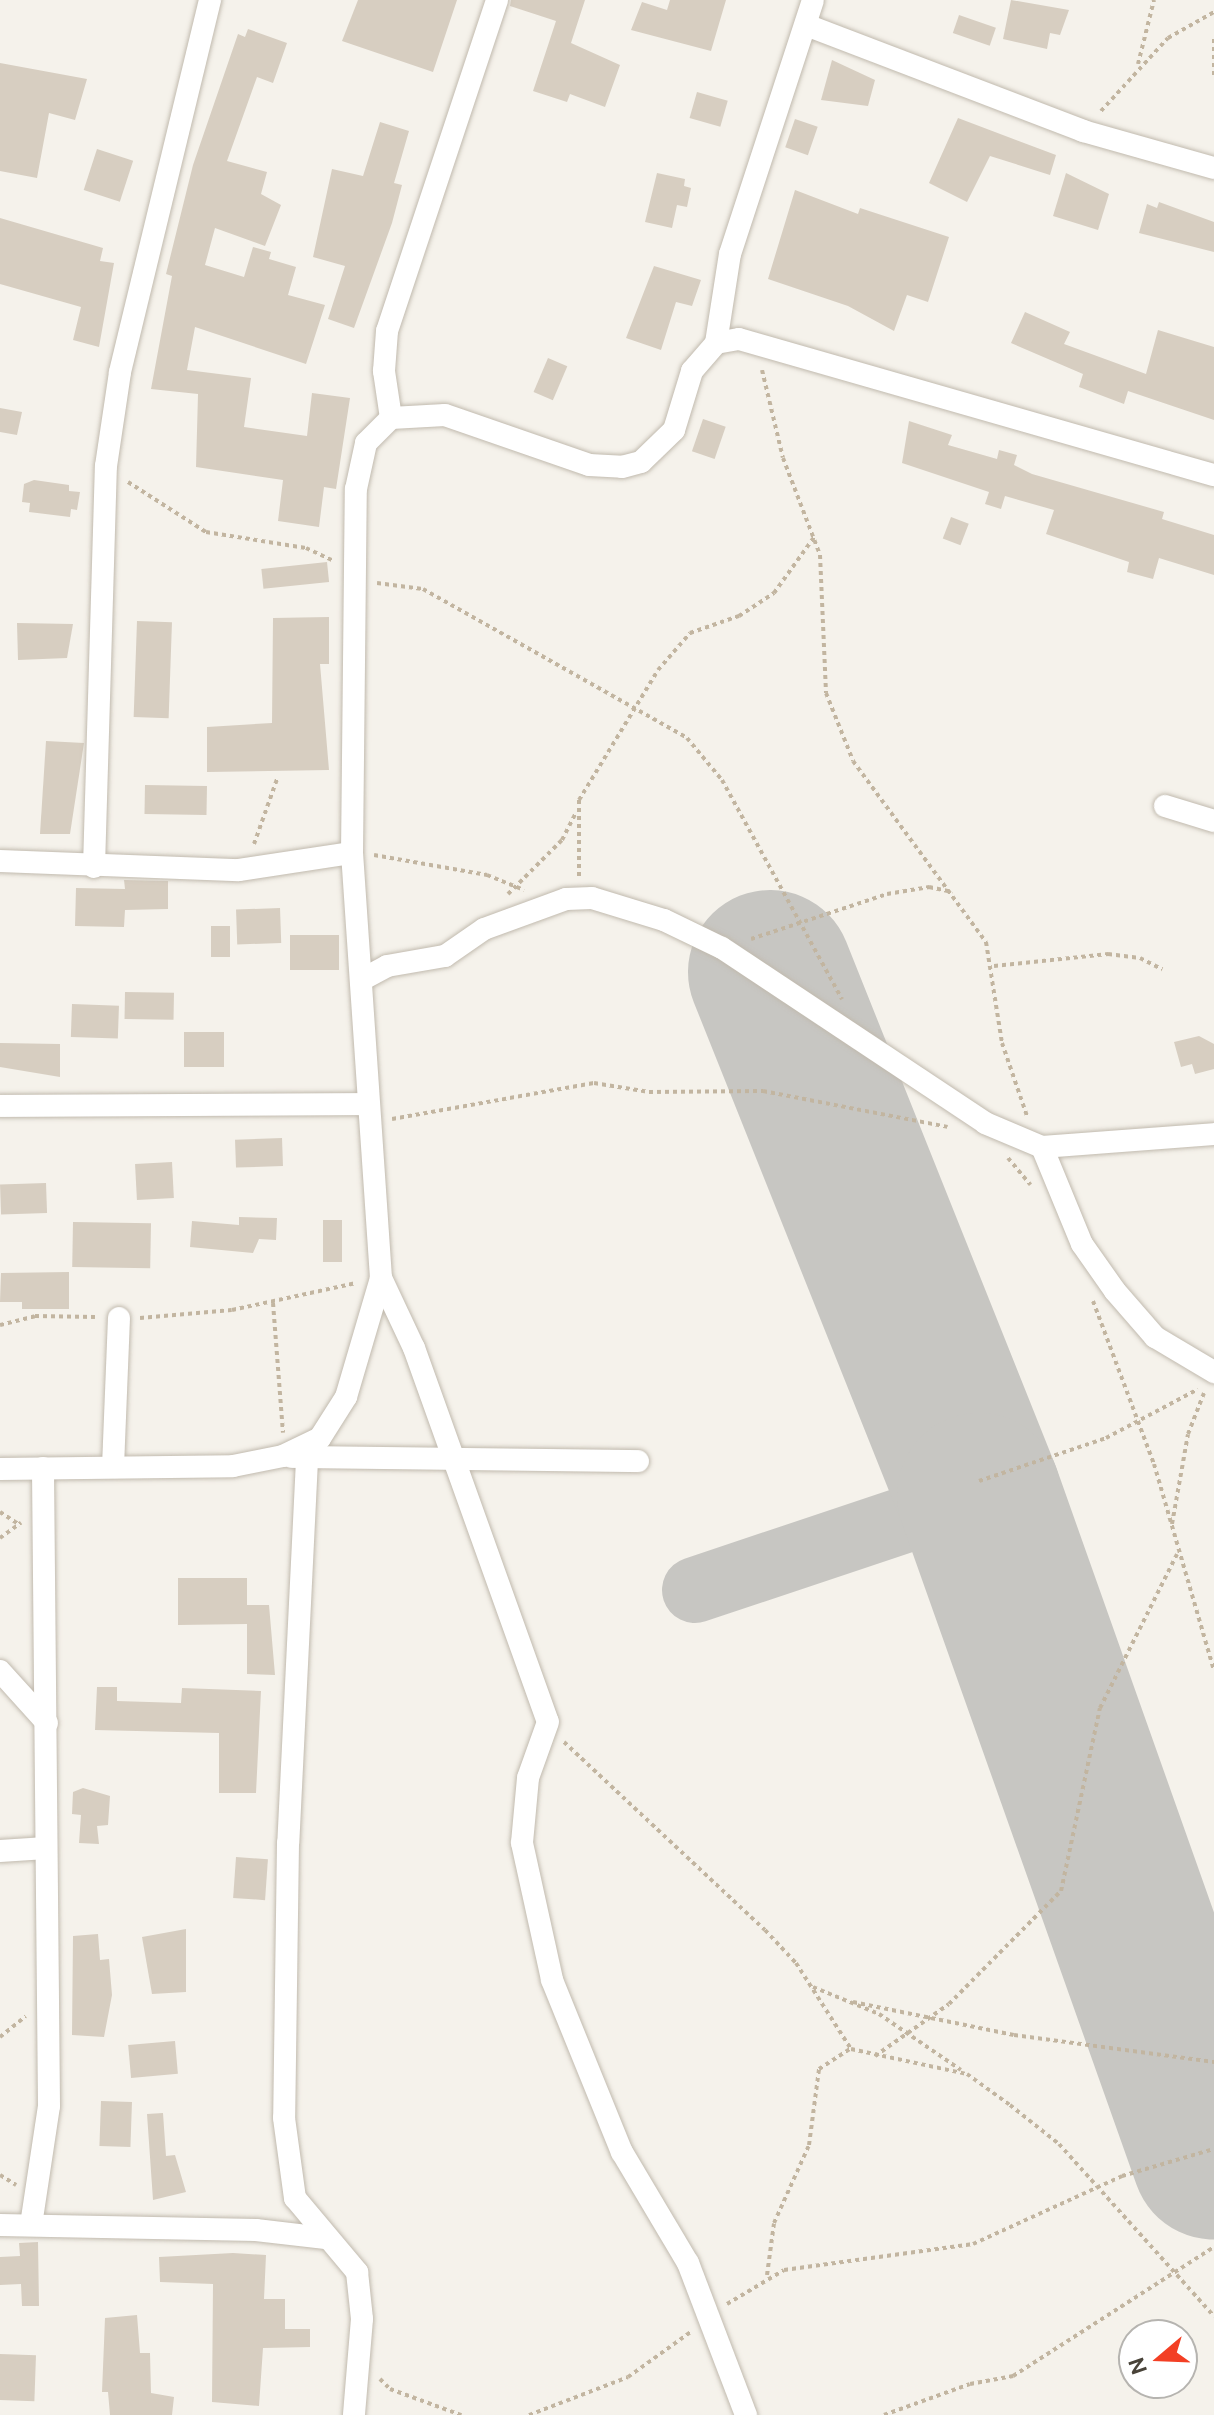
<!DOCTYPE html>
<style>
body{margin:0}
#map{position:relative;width:1214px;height:2415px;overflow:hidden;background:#f5f2eb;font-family:Ubuntu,sans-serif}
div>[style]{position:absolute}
.taxiway>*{height:66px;margin:-33px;padding:0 33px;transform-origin:33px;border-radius:33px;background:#c7c6c2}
.runway>*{height:164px;margin:-82px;padding:0 82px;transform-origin:82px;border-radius:82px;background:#c7c6c2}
.building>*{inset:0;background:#d7cec1;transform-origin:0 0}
.path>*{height:4px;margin-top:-2px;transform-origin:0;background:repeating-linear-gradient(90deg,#c2b5a0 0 4px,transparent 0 8px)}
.roads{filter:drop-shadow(0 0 2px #c1baae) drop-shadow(0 0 2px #c1baae)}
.street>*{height:22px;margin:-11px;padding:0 11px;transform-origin:11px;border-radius:11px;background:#fff}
span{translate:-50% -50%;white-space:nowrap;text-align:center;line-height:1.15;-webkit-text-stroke:7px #fff;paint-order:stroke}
.north{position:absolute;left:1118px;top:2319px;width:80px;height:80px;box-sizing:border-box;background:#fff;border:2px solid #b6b4b0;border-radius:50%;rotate:251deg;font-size:22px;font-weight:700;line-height:32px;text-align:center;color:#494339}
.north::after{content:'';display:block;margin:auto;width:28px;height:36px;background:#f33f24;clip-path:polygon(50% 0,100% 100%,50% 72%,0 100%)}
</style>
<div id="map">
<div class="taxiway">
<div style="left:695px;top:1590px;width:299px;rotate:-18.5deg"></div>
</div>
<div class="runway">
<div style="left:770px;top:972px;width:563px;rotate:68.22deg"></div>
<div style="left:979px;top:1495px;width:703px;rotate:70.48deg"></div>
</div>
<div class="building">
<div style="clip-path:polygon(358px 0,457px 0,433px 72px,342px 41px)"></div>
<div style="clip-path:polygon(511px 0,585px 0,571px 43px,620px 65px,605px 107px,570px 94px,567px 102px,533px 91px,556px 21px,510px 6px)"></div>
<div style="clip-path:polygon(670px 0,726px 0,711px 51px,631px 30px,642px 2px,667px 10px)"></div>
<div style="clip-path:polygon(1011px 0,1069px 10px,1060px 35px,1050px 33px,1047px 49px,1003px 39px)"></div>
<div style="left:959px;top:15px;width:39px;height:19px;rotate:19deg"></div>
<div style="clip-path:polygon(248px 29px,287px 43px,273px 83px,257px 77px,227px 161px,267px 172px,261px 194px,281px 205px,265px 246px,215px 228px,205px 265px,244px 277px,253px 247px,271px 252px,269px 259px,296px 267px,288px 295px,325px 305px,306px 364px,195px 327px,187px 370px,251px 378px,244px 427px,307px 436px,312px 393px,350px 398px,336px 489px,324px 487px,319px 527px,278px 521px,283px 480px,196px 467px,198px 394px,151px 389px,172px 276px,166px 274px,193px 165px,238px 34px,245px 37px)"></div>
<div style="clip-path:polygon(832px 60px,875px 80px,868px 106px,821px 100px)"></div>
<div style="clip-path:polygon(0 63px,87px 79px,75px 120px,49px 113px,37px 178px,0 171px)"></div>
<div style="left:697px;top:92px;width:32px;height:27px;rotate:16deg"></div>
<div style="clip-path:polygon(958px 118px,1056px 155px,1050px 175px,990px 156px,967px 202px,929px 183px)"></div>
<div style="left:795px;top:119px;width:24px;height:30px;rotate:19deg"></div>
<div style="clip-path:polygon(380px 122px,409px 131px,394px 183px,402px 185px,392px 223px,354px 328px,328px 319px,345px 266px,313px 257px,332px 169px,363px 176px)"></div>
<div style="left:97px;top:149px;width:38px;height:43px;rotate:18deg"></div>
<div style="clip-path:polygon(657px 173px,685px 179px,684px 186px,691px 188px,687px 207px,677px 205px,672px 228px,645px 222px)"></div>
<div style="clip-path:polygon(1066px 173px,1109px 194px,1098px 230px,1053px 216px)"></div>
<div style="clip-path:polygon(795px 190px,858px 214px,860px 208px,949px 237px,928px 302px,907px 295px,894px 331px,848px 306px,768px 279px)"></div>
<div style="clip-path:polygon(1159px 202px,1214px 222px,1214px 252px,1139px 233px,1147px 204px,1157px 208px)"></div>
<div style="clip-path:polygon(0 218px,103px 248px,100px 261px,114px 263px,99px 347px,73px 340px,81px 307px,0 284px)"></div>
<div style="clip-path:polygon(654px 266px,701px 280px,692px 306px,676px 302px,661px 350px,626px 338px)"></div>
<div style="clip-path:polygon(1025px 312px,1070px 332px,1064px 344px,1146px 374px,1158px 330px,1214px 347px,1214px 420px,1128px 391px,1124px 404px,1079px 387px,1083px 374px,1011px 343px)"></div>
<div style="left:548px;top:358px;width:21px;height:37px;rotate:23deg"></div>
<div style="clip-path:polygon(0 408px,22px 412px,17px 435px,0 432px)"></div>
<div style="left:703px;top:419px;width:24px;height:34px;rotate:19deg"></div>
<div style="clip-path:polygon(909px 421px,952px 435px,948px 445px,997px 459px,999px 450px,1017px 455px,1014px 465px,1032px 474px,1164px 512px,1162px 519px,1214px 535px,1214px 575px,1159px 558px,1153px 579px,1127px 572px,1129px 562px,1046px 534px,1054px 510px,1005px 496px,1001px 509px,985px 504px,989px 492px,902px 463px)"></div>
<div style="clip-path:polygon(34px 480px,69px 485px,69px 491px,80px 492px,77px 510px,71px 509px,70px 517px,29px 512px,30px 503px,22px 502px,24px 484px)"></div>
<div style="left:951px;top:517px;width:19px;height:23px;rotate:21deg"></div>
<div style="left:327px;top:562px;width:20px;height:66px;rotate:84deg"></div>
<div style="clip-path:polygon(329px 617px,329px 664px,320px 664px,329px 770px,207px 772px,207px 727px,272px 723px,273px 618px)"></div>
<div style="left:137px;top:621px;width:35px;height:96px;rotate:2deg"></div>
<div style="clip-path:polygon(17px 623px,73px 624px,67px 658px,18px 660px)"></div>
<div style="clip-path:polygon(46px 741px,84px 743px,70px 834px,40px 834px)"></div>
<div style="left:145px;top:785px;width:62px;height:29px;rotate:1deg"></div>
<div style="clip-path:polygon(124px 880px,168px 881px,168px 909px,125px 910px,124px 927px,75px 926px,76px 888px,125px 889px)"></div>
<div style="left:280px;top:908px;width:35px;height:44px;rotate:88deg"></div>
<div style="left:211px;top:926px;width:19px;height:31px"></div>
<div style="left:290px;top:935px;width:49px;height:35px"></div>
<div style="left:125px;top:992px;width:49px;height:27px;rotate:1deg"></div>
<div style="left:72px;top:1004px;width:47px;height:33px;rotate:2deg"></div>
<div style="left:184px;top:1032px;width:40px;height:35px"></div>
<div style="clip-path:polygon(1199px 1036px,1214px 1044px,1214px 1069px,1195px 1074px,1192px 1064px,1181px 1067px,1174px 1042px)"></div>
<div style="clip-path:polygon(0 1043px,60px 1044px,60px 1077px,0 1067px)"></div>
<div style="left:282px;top:1138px;width:28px;height:47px;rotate:88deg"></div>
<div style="left:172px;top:1162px;width:36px;height:37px;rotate:87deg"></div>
<div style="left:46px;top:1183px;width:30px;height:46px;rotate:88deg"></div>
<div style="clip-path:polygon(239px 1217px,277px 1218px,276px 1240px,259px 1239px,253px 1253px,190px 1247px,192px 1221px,239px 1225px)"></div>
<div style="left:323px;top:1220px;width:19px;height:42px"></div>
<div style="left:73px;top:1222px;width:78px;height:45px;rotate:1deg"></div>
<div style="clip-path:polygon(69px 1272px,69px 1309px,22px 1309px,22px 1302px,0 1302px,1px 1273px)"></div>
<div style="clip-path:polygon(178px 1578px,247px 1578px,247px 1605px,269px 1605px,275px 1675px,247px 1674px,247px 1624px,178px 1625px)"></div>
<div style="clip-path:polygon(97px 1687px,117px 1687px,117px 1701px,181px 1703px,182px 1688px,261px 1691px,256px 1793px,219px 1793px,219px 1733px,95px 1730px)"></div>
<div style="clip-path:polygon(83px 1788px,110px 1796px,108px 1825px,97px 1826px,99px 1844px,79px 1843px,81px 1815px,72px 1814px,73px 1792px)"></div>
<div style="left:236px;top:1857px;width:32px;height:41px;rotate:4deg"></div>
<div style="clip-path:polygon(186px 1929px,186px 1992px,152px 1994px,142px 1937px)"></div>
<div style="clip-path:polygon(98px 1934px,100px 1960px,109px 1959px,112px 1995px,104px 2037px,72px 2035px,73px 1936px)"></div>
<div style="left:175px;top:2041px;width:33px;height:47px;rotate:85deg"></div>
<div style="left:101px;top:2101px;width:31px;height:45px;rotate:2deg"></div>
<div style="clip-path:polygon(163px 2113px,166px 2156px,175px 2155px,186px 2192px,153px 2200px,147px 2114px)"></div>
<div style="clip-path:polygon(38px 2242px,39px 2306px,22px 2306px,21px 2284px,0 2285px,0 2257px,20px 2256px,19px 2243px)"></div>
<div style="clip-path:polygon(233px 2253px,266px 2255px,264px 2299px,285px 2299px,285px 2329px,310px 2329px,310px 2347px,263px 2348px,259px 2406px,212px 2402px,213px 2284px,160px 2282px,159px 2257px)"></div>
<div style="clip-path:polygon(137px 2315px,140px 2353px,150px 2353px,151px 2393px,174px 2397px,172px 2415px,110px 2415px,108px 2392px,102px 2392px,105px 2318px)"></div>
<div style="left:0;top:2354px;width:36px;height:46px;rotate:2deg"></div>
</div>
<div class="path">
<div style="left:1214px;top:39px;width:40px;rotate:90deg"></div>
<div style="left:1138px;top:64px;width:66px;rotate:-76deg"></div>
<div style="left:1101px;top:111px;width:99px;rotate:-47.5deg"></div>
<div style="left:1168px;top:38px;width:53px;rotate:-29.5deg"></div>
<div style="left:762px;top:370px;width:90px;rotate:76.6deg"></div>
<div style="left:783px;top:458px;width:104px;rotate:69.1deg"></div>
<div style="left:820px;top:555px;width:138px;rotate:87.5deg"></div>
<div style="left:826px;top:693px;width:73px;rotate:68.3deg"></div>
<div style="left:853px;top:761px;width:225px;rotate:53.7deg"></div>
<div style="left:986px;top:942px;width:102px;rotate:81deg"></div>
<div style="left:1002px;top:1043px;width:77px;rotate:71.1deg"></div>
<div style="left:128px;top:482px;width:93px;rotate:32.7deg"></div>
<div style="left:206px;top:532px;width:101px;rotate:9.1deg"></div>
<div style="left:306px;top:548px;width:29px;rotate:25deg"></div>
<div style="left:377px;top:583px;width:46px;rotate:7.4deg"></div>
<div style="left:423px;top:589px;width:303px;rotate:29.4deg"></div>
<div style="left:687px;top:738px;width:55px;rotate:50.2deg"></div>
<div style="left:722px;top:780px;width:250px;rotate:61.3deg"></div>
<div style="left:254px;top:844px;width:69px;rotate:-70.5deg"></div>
<div style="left:374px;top:855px;width:115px;rotate:10deg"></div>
<div style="left:487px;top:875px;width:40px;rotate:22deg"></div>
<div style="left:579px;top:876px;width:76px;rotate:-90deg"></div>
<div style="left:579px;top:800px;width:152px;rotate:-58.7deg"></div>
<div style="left:658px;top:670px;width:49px;rotate:-49.1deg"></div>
<div style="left:690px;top:633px;width:52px;rotate:-19.1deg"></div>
<div style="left:739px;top:616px;width:42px;rotate:-33.3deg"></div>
<div style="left:774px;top:593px;width:70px;rotate:-54.3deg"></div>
<div style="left:508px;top:894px;width:76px;rotate:-45deg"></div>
<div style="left:562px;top:840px;width:31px;rotate:-63deg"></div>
<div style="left:751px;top:939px;width:143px;rotate:-18.3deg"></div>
<div style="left:887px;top:894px;width:43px;rotate:-9.5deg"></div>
<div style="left:929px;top:887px;width:24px;rotate:12deg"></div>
<div style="left:994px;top:966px;width:115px;rotate:-6deg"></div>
<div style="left:1108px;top:954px;width:32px;rotate:7deg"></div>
<div style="left:1140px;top:958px;width:25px;rotate:27deg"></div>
<div style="left:392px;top:1119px;width:205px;rotate:-10.1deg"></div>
<div style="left:594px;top:1083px;width:56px;rotate:9.3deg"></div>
<div style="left:649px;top:1092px;width:114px;rotate:-0.5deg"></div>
<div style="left:763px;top:1091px;width:188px;rotate:11deg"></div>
<div style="left:1008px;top:1158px;width:35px;rotate:50deg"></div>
<div style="left:1093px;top:1301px;width:174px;rotate:69.5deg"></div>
<div style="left:1154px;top:1464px;width:216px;rotate:73.8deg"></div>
<div style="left:273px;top:1303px;width:130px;rotate:85.6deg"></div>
<div style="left:140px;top:1318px;width:92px;rotate:-5deg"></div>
<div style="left:232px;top:1310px;width:127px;rotate:-12.3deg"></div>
<div style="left:0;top:1325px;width:36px;rotate:-14deg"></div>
<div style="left:35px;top:1316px;width:60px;rotate:1deg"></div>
<div style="left:979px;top:1481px;width:134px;rotate:-18.7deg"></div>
<div style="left:1106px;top:1438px;width:104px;rotate:-28deg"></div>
<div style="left:0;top:1512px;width:24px;rotate:33deg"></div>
<div style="left:1172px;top:1524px;width:91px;rotate:-79.9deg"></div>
<div style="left:1188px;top:1434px;width:44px;rotate:-68.7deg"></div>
<div style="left:0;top:1538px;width:26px;rotate:-36deg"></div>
<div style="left:564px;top:1742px;width:275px;rotate:43.1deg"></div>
<div style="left:765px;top:1930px;width:45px;rotate:46.8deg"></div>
<div style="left:796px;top:1963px;width:102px;rotate:57.4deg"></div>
<div style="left:851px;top:2049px;width:119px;rotate:12.2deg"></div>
<div style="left:967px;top:2074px;width:53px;rotate:35.8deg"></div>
<div style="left:1010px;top:2105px;width:63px;rotate:38.5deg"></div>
<div style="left:1059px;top:2144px;width:232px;rotate:48deg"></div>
<div style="left:813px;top:1987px;width:71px;rotate:22.2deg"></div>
<div style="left:879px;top:2014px;width:99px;rotate:34.3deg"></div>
<div style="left:853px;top:2002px;width:164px;rotate:11.6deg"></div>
<div style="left:1014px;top:2035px;width:202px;rotate:7.7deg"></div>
<div style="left:0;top:2037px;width:33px;rotate:-39deg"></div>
<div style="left:875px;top:2056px;width:90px;rotate:-35.1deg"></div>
<div style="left:949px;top:2004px;width:159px;rotate:-45.3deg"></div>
<div style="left:1061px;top:1891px;width:187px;rotate:-78deg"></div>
<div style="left:1100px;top:1708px;width:172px;rotate:-63.4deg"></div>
<div style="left:0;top:2175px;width:19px;rotate:32deg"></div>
<div style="left:767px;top:2275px;width:52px;rotate:-82.3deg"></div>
<div style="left:774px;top:2223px;width:85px;rotate:-65.8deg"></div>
<div style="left:809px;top:2145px;width:77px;rotate:-82.5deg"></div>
<div style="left:819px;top:2069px;width:37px;rotate:-33deg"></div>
<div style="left:727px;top:2304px;width:66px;rotate:-30.8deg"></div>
<div style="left:784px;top:2270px;width:191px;rotate:-7.8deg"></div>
<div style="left:973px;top:2244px;width:164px;rotate:-24.5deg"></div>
<div style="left:1122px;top:2176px;width:96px;rotate:-16.4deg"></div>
<div style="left:380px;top:2379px;width:14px;rotate:45deg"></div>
<div style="left:390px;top:2389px;width:76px;rotate:20.1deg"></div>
<div style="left:529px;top:2415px;width:106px;rotate:-21deg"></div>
<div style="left:628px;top:2377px;width:79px;rotate:-35.7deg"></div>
<div style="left:884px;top:2415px;width:91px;rotate:-19.8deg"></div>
<div style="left:970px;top:2384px;width:44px;rotate:-10.5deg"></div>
<div style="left:1013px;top:2376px;width:239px;rotate:-32.7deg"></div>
</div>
<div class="roads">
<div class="street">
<div style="left:806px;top:25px;width:297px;rotate:20.9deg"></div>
<div style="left:1083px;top:131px;width:136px;rotate:15.8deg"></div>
<div style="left:716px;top:343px;width:90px;rotate:-81.1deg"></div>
<div style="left:730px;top:254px;width:267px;rotate:-71.9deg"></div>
<div style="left:391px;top:418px;width:48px;rotate:-98.5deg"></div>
<div style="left:384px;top:371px;width:40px;rotate:-85.7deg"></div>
<div style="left:387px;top:331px;width:349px;rotate:-71.6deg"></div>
<div style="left:1165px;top:806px;width:51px;rotate:17deg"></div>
<div style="left:0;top:861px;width:239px;rotate:2.2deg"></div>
<div style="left:239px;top:870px;width:114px;rotate:-8.6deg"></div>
<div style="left:94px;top:867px;width:401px;rotate:-88.3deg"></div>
<div style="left:106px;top:466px;width:95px;rotate:-81.5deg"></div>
<div style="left:120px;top:372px;width:383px;rotate:-76.4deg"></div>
<div style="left:363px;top:979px;width:27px;rotate:-28deg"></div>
<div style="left:387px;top:966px;width:59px;rotate:-9.8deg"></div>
<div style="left:445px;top:956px;width:47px;rotate:-34.7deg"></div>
<div style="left:484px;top:929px;width:87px;rotate:-20.1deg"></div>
<div style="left:566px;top:899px;width:26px;rotate:-2deg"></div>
<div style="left:592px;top:898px;width:75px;rotate:17deg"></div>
<div style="left:664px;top:920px;width:64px;rotate:25.8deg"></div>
<div style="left:722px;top:948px;width:316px;rotate:33.6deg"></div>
<div style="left:985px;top:1123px;width:62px;rotate:22.8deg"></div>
<div style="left:1042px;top:1147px;width:172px;rotate:-4.3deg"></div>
<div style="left:0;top:1106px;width:368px;rotate:-0.3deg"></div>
<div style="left:1042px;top:1147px;width:105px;rotate:67.6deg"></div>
<div style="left:1082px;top:1244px;width:57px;rotate:54.9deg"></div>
<div style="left:1115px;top:1291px;width:61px;rotate:49deg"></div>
<div style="left:1155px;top:1337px;width:69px;rotate:30.7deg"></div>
<div style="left:381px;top:1278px;width:77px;rotate:64.8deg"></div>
<div style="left:414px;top:1348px;width:397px;rotate:70.3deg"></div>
<div style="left:548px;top:1722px;width:59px;rotate:109.7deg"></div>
<div style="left:528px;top:1778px;width:65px;rotate:95.3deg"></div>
<div style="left:522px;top:1843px;width:140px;rotate:77.6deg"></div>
<div style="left:552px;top:1980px;width:186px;rotate:67.9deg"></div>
<div style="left:622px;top:2152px;width:129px;rotate:59.3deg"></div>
<div style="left:688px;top:2263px;width:163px;rotate:69.1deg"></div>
<div style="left:292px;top:1457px;width:346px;rotate:0.7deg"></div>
<div style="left:307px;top:1460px;width:383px;rotate:92.8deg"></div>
<div style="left:288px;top:1843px;width:275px;rotate:90.8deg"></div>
<div style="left:284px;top:2118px;width:81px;rotate:82.2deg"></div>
<div style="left:295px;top:2198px;width:97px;rotate:50deg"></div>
<div style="left:357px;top:2272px;width:47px;rotate:83.9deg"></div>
<div style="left:362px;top:2319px;width:96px;rotate:94.8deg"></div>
<div style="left:113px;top:1467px;width:149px;rotate:-87.7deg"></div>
<div style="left:0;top:1469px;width:233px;rotate:-0.7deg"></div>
<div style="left:233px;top:1466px;width:51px;rotate:-11.3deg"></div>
<div style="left:283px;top:1456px;width:41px;rotate:-25.9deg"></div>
<div style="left:320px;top:1438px;width:49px;rotate:-57.6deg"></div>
<div style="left:346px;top:1397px;width:124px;rotate:-73.6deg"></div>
<div style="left:381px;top:1278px;width:426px;rotate:-93.9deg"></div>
<div style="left:352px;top:853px;width:364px;rotate:-89.4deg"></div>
<div style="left:356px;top:489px;width:47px;rotate:-77.7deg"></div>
<div style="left:366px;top:443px;width:35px;rotate:-45deg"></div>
<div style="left:391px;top:418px;width:54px;rotate:-3.2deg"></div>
<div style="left:445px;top:415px;width:152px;rotate:19.1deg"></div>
<div style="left:589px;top:465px;width:33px;rotate:3deg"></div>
<div style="left:622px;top:467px;width:20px;rotate:-15deg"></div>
<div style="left:641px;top:462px;width:46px;rotate:-44.1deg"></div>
<div style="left:674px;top:430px;width:62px;rotate:-73deg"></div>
<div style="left:692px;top:371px;width:37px;rotate:-49deg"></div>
<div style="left:716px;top:343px;width:23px;rotate:-10deg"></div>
<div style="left:739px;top:339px;width:494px;rotate:16deg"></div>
<div style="left:0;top:1671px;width:70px;rotate:47.9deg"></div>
<div style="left:0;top:1851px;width:46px;rotate:-3.7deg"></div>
<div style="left:0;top:2225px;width:256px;rotate:1.1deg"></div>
<div style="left:256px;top:2230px;width:68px;rotate:6.7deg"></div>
<div style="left:31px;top:2225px;width:120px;rotate:-81.4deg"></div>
<div style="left:49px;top:2106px;width:638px;rotate:-90.54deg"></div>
</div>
</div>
<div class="north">N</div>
</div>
